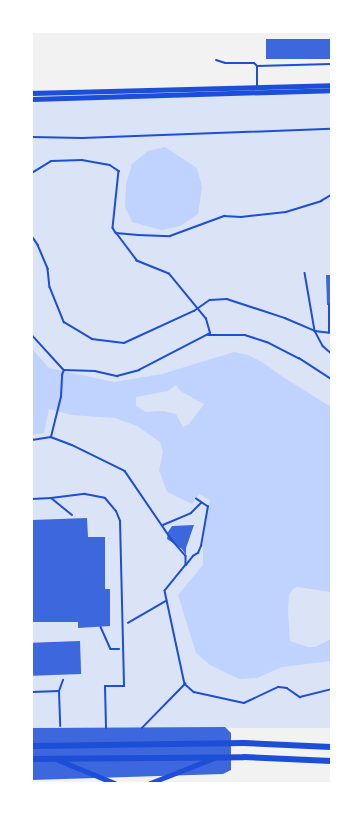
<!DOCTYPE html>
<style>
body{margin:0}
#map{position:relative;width:363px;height:815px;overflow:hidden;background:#f2f2f2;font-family:"PT Sans",sans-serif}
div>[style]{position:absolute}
.green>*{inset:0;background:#dbe4f7;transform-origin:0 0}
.water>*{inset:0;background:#bfd3fe}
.building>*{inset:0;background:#3d67dc;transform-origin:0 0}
.path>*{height:1.5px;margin:-0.75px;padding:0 0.75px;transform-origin:0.75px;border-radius:0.75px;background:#1d4ed8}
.service>*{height:2px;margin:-1px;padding:0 1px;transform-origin:1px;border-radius:1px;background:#1d4ed8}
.tertiary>*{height:5px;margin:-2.5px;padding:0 2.5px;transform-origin:2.5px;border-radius:2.5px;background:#1d4ed8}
.primary>*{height:6px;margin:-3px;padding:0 3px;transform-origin:3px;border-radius:3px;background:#1d4ed8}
span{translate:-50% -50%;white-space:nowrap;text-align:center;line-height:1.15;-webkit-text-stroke:4px #fff;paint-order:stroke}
.frame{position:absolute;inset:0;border:33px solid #fff;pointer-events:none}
</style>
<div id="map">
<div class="green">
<div style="left:331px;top:90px;width:638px;height:299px;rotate:90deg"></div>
</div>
<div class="water">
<div style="clip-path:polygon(165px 147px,197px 168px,202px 187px,198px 214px,180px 226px,162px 230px,132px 222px,125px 207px,126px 184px,132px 164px,148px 151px)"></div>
<div style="clip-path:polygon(evenodd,32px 349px,49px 368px,114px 382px,162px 374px,234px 352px,248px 355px,262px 362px,283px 377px,331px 407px,331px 592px,297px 587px,293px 589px,289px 595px,288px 611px,290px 641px,308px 647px,315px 647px,331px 639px,331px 661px,282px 667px,257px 678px,239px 679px,210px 665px,196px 653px,178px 595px,203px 565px,203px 543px,210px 500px,199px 494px,192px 504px,167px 492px,159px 470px,163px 452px,160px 442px,137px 426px,115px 418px,71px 415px,49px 409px,44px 433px,32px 435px,32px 349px,176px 385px,180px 391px,204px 404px,189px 424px,183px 427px,176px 414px,163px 411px,146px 412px,136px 406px,136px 397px,168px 391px,176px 385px)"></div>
</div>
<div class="building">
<div style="left:331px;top:39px;width:20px;height:65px;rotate:90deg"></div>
<div style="clip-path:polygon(326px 275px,331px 275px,331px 305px,327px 305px)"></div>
<div style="clip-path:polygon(87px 518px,88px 537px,105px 537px,105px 589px,110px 589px,110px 626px,78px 628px,78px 622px,32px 622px,32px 520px)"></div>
<div style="clip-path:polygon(194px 525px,186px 548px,186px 555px,182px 549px,167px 539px,168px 532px,172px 526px)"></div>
<div style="left:80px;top:641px;width:33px;height:48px;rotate:88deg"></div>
<div style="clip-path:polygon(225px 727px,231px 733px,231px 770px,223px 774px,32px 780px,32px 728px)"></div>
</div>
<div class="path">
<div style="left:32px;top:137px;width:50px;rotate:1.1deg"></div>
<div style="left:82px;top:138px;width:249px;rotate:-2.1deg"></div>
<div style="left:32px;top:173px;width:22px;rotate:-32deg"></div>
<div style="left:51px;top:161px;width:31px;rotate:-2deg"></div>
<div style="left:82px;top:160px;width:28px;rotate:10deg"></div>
<div style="left:110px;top:165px;width:11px;rotate:34deg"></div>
<div style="left:119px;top:171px;width:57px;rotate:96deg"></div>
<div style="left:113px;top:228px;width:6px;rotate:59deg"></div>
<div style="left:116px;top:233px;width:22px;rotate:5deg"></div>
<div style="left:138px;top:235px;width:32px;rotate:2deg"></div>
<div style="left:170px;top:236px;width:58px;rotate:-20.3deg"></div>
<div style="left:224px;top:216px;width:17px;rotate:3deg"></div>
<div style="left:241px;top:217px;width:45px;rotate:-6.3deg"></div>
<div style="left:286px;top:212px;width:37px;rotate:-17deg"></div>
<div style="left:321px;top:201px;width:12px;rotate:-31deg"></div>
<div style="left:32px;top:236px;width:11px;rotate:56deg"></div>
<div style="left:38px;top:245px;width:26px;rotate:67deg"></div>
<div style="left:48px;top:269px;width:18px;rotate:84deg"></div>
<div style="left:50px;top:287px;width:38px;rotate:68deg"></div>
<div style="left:64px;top:322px;width:33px;rotate:31deg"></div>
<div style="left:92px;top:339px;width:32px;rotate:7deg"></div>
<div style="left:124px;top:343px;width:77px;rotate:-24.6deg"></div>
<div style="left:194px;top:311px;width:19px;rotate:-35deg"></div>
<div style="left:210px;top:300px;width:17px;rotate:-3deg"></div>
<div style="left:227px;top:299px;width:61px;rotate:18.1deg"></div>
<div style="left:285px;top:318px;width:33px;rotate:23deg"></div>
<div style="left:315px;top:331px;width:17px;rotate:62deg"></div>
<div style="left:323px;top:346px;width:11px;rotate:41deg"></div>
<div style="left:305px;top:273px;width:59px;rotate:80.2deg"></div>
<div style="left:315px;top:331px;width:16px;rotate:7deg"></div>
<div style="left:329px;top:332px;width:27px;rotate:-90deg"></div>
<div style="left:32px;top:335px;width:47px;rotate:47.6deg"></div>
<div style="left:64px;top:370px;width:31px;rotate:2deg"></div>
<div style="left:95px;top:371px;width:23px;rotate:13deg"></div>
<div style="left:117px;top:376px;width:23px;rotate:-15deg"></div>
<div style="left:139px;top:370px;width:80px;rotate:-27.5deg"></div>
<div style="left:210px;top:333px;width:15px;rotate:-106deg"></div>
<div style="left:206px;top:319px;width:58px;rotate:-129.4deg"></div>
<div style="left:169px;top:274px;width:35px;rotate:-158deg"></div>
<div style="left:137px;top:261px;width:35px;rotate:-127deg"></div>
<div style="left:208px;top:335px;width:37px"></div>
<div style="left:245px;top:335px;width:23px;rotate:18deg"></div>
<div style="left:267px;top:342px;width:36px;rotate:27deg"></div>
<div style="left:299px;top:358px;width:38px;rotate:33deg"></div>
<div style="left:51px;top:437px;width:41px;rotate:-76deg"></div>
<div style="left:61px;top:397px;width:22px;rotate:-87deg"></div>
<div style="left:62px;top:375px;width:5px;rotate:-68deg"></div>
<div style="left:32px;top:440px;width:19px;rotate:-9deg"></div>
<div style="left:51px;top:437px;width:22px;rotate:21deg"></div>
<div style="left:72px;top:445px;width:59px;rotate:26.1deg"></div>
<div style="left:125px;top:471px;width:83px;rotate:55.7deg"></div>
<div style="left:172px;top:540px;width:21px;rotate:49deg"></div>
<div style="left:186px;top:556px;width:9px;rotate:90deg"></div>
<div style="left:186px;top:565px;width:33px;rotate:129deg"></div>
<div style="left:165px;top:591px;width:95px;rotate:77.9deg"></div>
<div style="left:185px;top:684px;width:12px;rotate:42deg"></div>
<div style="left:194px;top:692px;width:51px;rotate:12.4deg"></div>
<div style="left:244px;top:703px;width:38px;rotate:-25deg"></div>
<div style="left:279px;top:687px;width:8px;rotate:7deg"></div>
<div style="left:287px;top:688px;width:16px;rotate:35deg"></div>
<div style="left:300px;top:697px;width:32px;rotate:-14deg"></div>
<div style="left:163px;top:525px;width:30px;rotate:-23deg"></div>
<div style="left:191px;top:513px;width:14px;rotate:-45deg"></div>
<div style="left:186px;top:565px;width:11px;rotate:-52deg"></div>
<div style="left:193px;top:556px;width:6px;rotate:-31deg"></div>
<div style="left:198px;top:553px;width:8px;rotate:-67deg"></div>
<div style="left:201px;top:546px;width:40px;rotate:-80deg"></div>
<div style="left:208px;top:507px;width:14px;rotate:-146deg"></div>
<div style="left:128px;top:623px;width:44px;rotate:-30.1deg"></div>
<div style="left:101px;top:627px;width:24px;rotate:66deg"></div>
<div style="left:111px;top:649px;width:8px"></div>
<div style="left:142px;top:728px;width:62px;rotate:-45.7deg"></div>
</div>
<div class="service">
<div style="left:216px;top:60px;width:9px;rotate:18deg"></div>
<div style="left:225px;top:63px;width:29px"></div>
<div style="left:254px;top:63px;width:4px;rotate:45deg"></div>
<div style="left:257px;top:66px;width:74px;rotate:-1.5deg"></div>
<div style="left:257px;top:66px;width:20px;rotate:90deg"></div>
<div style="left:51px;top:498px;width:34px;rotate:-7deg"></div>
<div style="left:85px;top:494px;width:20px;rotate:11deg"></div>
<div style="left:105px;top:498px;width:17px;rotate:50deg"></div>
<div style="left:116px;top:511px;width:11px;rotate:68deg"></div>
<div style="left:120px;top:521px;width:165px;rotate:88.6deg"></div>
<div style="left:124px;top:686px;width:19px;rotate:180deg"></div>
<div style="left:105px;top:686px;width:42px;rotate:88.6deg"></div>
<div style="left:32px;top:499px;width:19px;rotate:-3deg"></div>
<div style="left:51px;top:498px;width:27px;rotate:39deg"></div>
<div style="left:59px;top:691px;width:12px;rotate:-70deg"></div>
<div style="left:32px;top:692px;width:27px;rotate:-2deg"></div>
<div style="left:59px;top:691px;width:35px;rotate:88deg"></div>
</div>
<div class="tertiary">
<div style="left:32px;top:93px;width:299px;rotate:-1.5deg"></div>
<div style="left:32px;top:99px;width:299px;rotate:-1.7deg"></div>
<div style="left:58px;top:760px;width:61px;rotate:22.3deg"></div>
<div style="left:150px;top:783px;width:69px;rotate:-21.3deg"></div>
</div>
<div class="primary">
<div style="left:32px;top:746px;width:212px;rotate:-0.8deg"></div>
<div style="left:244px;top:743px;width:87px;rotate:2.6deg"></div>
<div style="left:32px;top:759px;width:212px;rotate:-0.5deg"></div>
<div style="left:244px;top:757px;width:87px;rotate:2.6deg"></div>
</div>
<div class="frame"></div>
</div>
